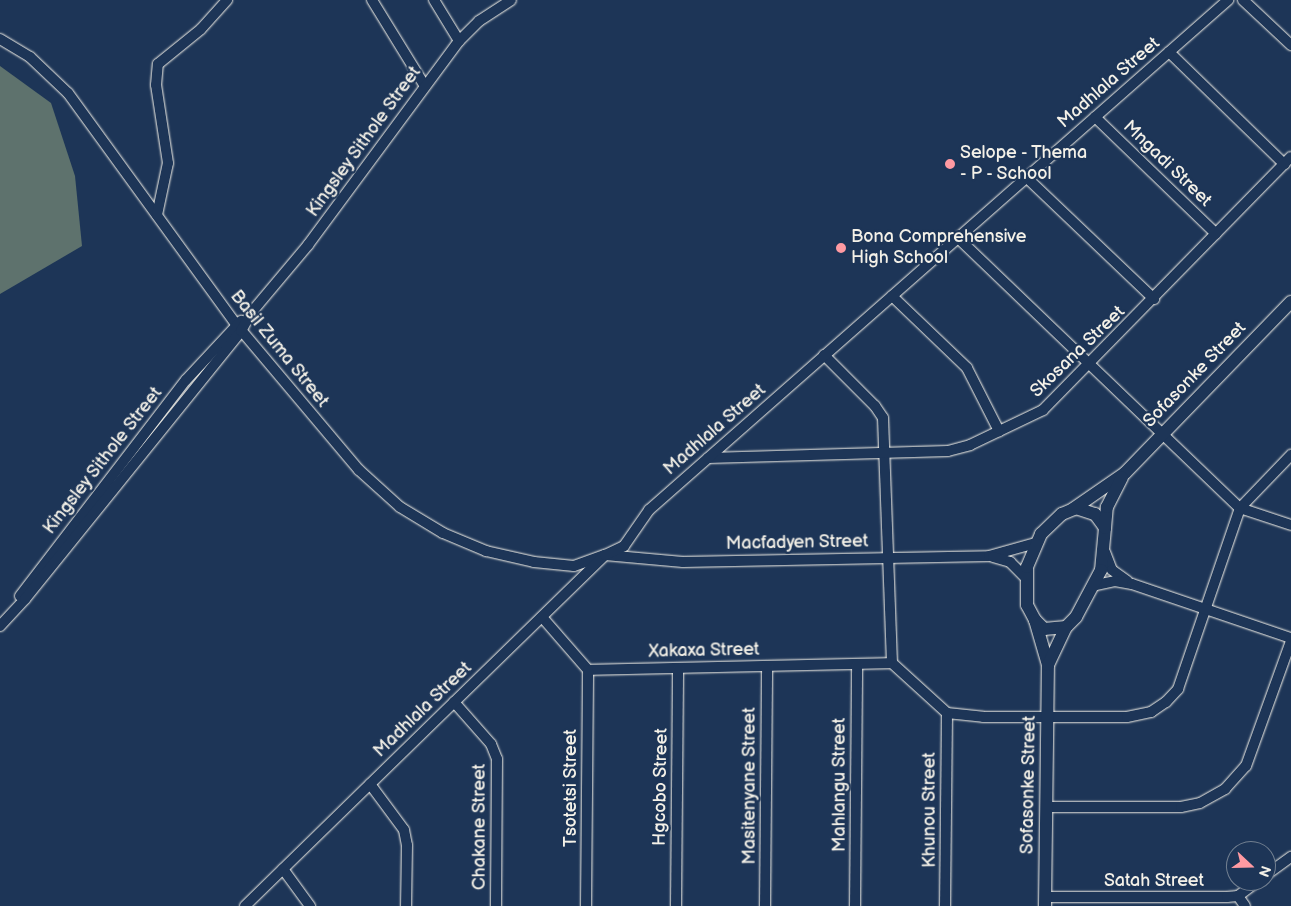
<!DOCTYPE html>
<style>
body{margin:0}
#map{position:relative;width:1291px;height:906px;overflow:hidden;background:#1d3557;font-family:"Balsamiq Sans",sans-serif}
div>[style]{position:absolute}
.green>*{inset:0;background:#5e726d}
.roads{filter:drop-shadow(0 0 1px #f4f1e8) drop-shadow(0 0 1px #f4f1e8)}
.minor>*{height:10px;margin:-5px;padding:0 5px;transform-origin:5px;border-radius:5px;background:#1d3557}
.major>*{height:12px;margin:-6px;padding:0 6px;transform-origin:6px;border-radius:6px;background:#1d3557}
.dots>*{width:14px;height:14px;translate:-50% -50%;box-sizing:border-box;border:2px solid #1d3557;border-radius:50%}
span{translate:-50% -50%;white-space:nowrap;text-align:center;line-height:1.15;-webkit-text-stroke:4.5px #1d3557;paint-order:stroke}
.street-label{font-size:18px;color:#f4f1e8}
.poi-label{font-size:18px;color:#f4f1e8}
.left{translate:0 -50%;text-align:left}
.north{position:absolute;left:1226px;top:841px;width:50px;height:50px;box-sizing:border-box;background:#1d3557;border:1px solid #738091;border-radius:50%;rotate:111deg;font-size:14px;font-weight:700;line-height:20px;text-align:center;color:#f4f1e8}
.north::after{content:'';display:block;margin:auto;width:18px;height:22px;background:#ff9aa2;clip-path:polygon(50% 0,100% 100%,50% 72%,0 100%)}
</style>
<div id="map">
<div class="green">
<div style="clip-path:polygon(0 66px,51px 103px,75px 176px,82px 246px,0 294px)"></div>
</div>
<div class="roads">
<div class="minor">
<div style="left:372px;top:0;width:101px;rotate:58.4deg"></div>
<div style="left:434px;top:0;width:48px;rotate:58.6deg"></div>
<div style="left:1243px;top:0;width:66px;rotate:43.2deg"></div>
<div style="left:0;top:39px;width:35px;rotate:31deg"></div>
<div style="left:30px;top:57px;width:52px;rotate:43.5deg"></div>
<div style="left:68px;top:93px;width:286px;rotate:54deg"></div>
<div style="left:236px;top:324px;width:191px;rotate:49.9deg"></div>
<div style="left:359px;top:470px;width:55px;rotate:42.1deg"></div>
<div style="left:400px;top:507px;width:50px;rotate:31.2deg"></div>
<div style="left:443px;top:533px;width:47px;rotate:22.7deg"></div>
<div style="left:486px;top:551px;width:49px;rotate:12.9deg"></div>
<div style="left:534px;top:562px;width:40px;rotate:5.7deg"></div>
<div style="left:574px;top:566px;width:33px;rotate:-20deg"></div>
<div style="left:605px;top:555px;width:78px;rotate:5.1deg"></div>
<div style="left:683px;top:562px;width:306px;rotate:-1.1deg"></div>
<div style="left:989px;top:556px;width:49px;rotate:-15.5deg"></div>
<div style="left:1169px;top:52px;width:161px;rotate:44.2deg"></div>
<div style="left:1095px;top:117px;width:168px;rotate:44deg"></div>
<div style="left:1026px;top:177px;width:177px;rotate:43.6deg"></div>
<div style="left:157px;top:215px;width:53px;rotate:-78.1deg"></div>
<div style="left:168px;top:163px;width:79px;rotate:-98.7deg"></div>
<div style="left:156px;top:85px;width:21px;rotate:-85deg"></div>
<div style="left:158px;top:64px;width:55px;rotate:-39.1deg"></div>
<div style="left:201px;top:29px;width:39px;rotate:-48deg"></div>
<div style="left:958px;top:238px;width:390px;rotate:43.8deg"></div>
<div style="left:1240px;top:508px;width:54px;rotate:18.4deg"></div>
<div style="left:892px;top:296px;width:104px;rotate:43.8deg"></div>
<div style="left:967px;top:368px;width:71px;rotate:63.1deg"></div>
<div style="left:824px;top:355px;width:72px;rotate:45deg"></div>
<div style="left:875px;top:406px;width:14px;rotate:56deg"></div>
<div style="left:883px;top:418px;width:245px;rotate:87.9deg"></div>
<div style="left:892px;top:663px;width:74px;rotate:42.3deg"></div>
<div style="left:947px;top:713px;width:36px;rotate:6deg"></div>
<div style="left:983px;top:717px;width:144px"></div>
<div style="left:1127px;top:717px;width:25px;rotate:-12deg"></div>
<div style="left:1151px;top:712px;width:18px;rotate:-34deg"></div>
<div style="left:1166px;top:702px;width:18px;rotate:-47deg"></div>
<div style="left:1178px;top:689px;width:191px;rotate:-71.1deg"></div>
<div style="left:1240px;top:508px;width:74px;rotate:-46.1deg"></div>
<div style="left:708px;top:458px;width:240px;rotate:-1.7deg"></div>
<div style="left:948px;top:451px;width:23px;rotate:-15deg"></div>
<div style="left:970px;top:445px;width:81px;rotate:-25.6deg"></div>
<div style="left:1043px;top:410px;width:354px;rotate:-45.6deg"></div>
<div style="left:1105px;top:552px;width:19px;rotate:69deg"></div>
<div style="left:1112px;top:570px;width:19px;rotate:36deg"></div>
<div style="left:993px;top:557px;width:18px;rotate:16deg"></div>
<div style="left:1010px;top:562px;width:21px;rotate:45deg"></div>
<div style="left:1096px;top:585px;width:19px;rotate:-12deg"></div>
<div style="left:1115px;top:581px;width:17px;rotate:10deg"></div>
<div style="left:1132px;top:584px;width:168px;rotate:18.8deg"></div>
<div style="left:20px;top:596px;width:272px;rotate:-52.5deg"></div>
<div style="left:186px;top:380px;width:81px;rotate:-47deg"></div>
<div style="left:542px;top:617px;width:70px;rotate:49deg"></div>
<div style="left:0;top:626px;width:37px;rotate:-47deg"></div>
<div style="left:25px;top:599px;width:344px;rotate:-51.1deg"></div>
<div style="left:241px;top:331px;width:21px;rotate:-61deg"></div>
<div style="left:251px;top:313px;width:89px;rotate:-50deg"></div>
<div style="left:308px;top:245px;width:254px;rotate:-53.5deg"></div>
<div style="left:459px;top:41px;width:28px;rotate:-45deg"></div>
<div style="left:479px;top:21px;width:38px;rotate:-33deg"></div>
<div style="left:588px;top:670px;width:304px;rotate:-1.3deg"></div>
<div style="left:454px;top:702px;width:56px;rotate:48.6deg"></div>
<div style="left:491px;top:744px;width:16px;rotate:68deg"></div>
<div style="left:497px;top:759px;width:147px;rotate:90.4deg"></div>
<div style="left:370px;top:784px;width:57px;rotate:53.5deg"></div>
<div style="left:404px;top:830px;width:15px;rotate:79deg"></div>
<div style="left:407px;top:845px;width:61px;rotate:90.9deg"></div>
<div style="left:1047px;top:807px;width:134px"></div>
<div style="left:1181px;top:807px;width:19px;rotate:-12deg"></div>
<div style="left:1200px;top:803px;width:29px;rotate:-29deg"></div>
<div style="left:1225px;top:789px;width:31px;rotate:-48deg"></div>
<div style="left:1246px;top:766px;width:133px;rotate:-70.2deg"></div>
<div style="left:283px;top:869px;width:46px;rotate:53.9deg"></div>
<div style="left:1266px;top:875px;width:31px;rotate:-36deg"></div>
<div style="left:1238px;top:896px;width:12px;rotate:55deg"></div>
<div style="left:1045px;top:897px;width:182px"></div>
<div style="left:1227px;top:897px;width:11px;rotate:-5deg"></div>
<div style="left:1238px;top:896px;width:25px;rotate:-37deg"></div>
<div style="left:245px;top:906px;width:503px;rotate:-44.27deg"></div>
<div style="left:605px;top:555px;width:21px;rotate:-25deg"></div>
<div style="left:624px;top:546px;width:44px;rotate:-55.2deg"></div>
<div style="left:649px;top:510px;width:772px;rotate:-41.37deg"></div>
<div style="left:586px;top:906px;width:236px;rotate:-89.5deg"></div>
<div style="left:676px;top:906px;width:238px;rotate:-89.5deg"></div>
<div style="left:765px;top:906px;width:240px;rotate:-89.5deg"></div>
<div style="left:855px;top:906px;width:242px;rotate:-89.5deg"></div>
<div style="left:945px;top:906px;width:193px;rotate:-89.4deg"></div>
</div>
<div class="major">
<div style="left:1076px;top:508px;width:20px;rotate:18deg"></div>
<div style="left:1095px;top:514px;width:17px;rotate:54deg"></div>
<div style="left:1105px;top:528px;width:42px;rotate:95.4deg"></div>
<div style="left:1101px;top:570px;width:53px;rotate:118deg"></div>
<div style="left:1076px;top:617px;width:14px;rotate:135deg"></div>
<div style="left:1066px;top:627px;width:22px;rotate:175deg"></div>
<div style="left:1044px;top:629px;width:13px;rotate:-135deg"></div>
<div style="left:1035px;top:620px;width:17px;rotate:-118deg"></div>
<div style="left:1027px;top:605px;width:38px;rotate:-90deg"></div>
<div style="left:1027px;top:567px;width:36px;rotate:-67deg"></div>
<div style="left:1041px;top:534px;width:29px;rotate:-44deg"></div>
<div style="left:1062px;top:514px;width:15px;rotate:-23deg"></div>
<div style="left:1073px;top:509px;width:63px;rotate:-34.7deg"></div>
<div style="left:1125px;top:473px;width:238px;rotate:-45.9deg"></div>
<div style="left:1105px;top:528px;width:21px;rotate:-85deg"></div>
<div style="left:1107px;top:507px;width:33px;rotate:-63deg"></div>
<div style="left:1035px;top:620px;width:47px;rotate:73.9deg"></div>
<div style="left:1045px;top:906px;width:241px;rotate:-89.3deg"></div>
<div style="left:1048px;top:665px;width:42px;rotate:-64.7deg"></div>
</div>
</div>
<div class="dots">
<div style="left:950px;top:164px;background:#ff9aa2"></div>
<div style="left:841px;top:248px;background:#ff9aa2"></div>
</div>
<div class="street-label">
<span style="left:1109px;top:83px;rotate:-41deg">Madhlala Street</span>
<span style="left:364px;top:142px;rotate:-54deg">Kingsley Sithole Street</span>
<span style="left:1167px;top:164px;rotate:44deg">Mngadi Street</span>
<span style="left:279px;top:349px;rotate:51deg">Basil Zuma Street</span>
<span style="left:1078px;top:352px;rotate:-44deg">Skosana Street</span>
<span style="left:1195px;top:375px;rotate:-46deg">Sofasonke Street</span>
<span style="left:715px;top:430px;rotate:-41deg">Madhlala Street</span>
<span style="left:103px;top:461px;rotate:-52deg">Kingsley Sithole Street</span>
<span style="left:797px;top:543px;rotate:-1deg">Macfadyen Street</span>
<span style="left:704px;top:651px;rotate:-1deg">Xakaxa Street</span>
<span style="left:423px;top:710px;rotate:-44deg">Madhlala Street</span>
<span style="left:840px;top:785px;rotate:-90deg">Mahlangu Street</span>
<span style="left:1029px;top:785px;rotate:-89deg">Sofasonke Street</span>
<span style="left:750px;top:786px;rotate:-90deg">Masitenyane Street</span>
<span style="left:661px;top:787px;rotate:-89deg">Hgcobo Street</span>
<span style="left:571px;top:788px;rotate:-90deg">Tsotetsi Street</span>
<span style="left:930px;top:810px;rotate:-90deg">Khunou Street</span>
<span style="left:480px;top:827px;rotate:-90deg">Chakane Street</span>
<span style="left:1154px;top:881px">Satah Street</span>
</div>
<div class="poi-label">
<span class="left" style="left:960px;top:164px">Selope - Thema<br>- P - School</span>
<span class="left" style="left:851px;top:248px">Bona Comprehensive<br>High School</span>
</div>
<div class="north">N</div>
</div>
